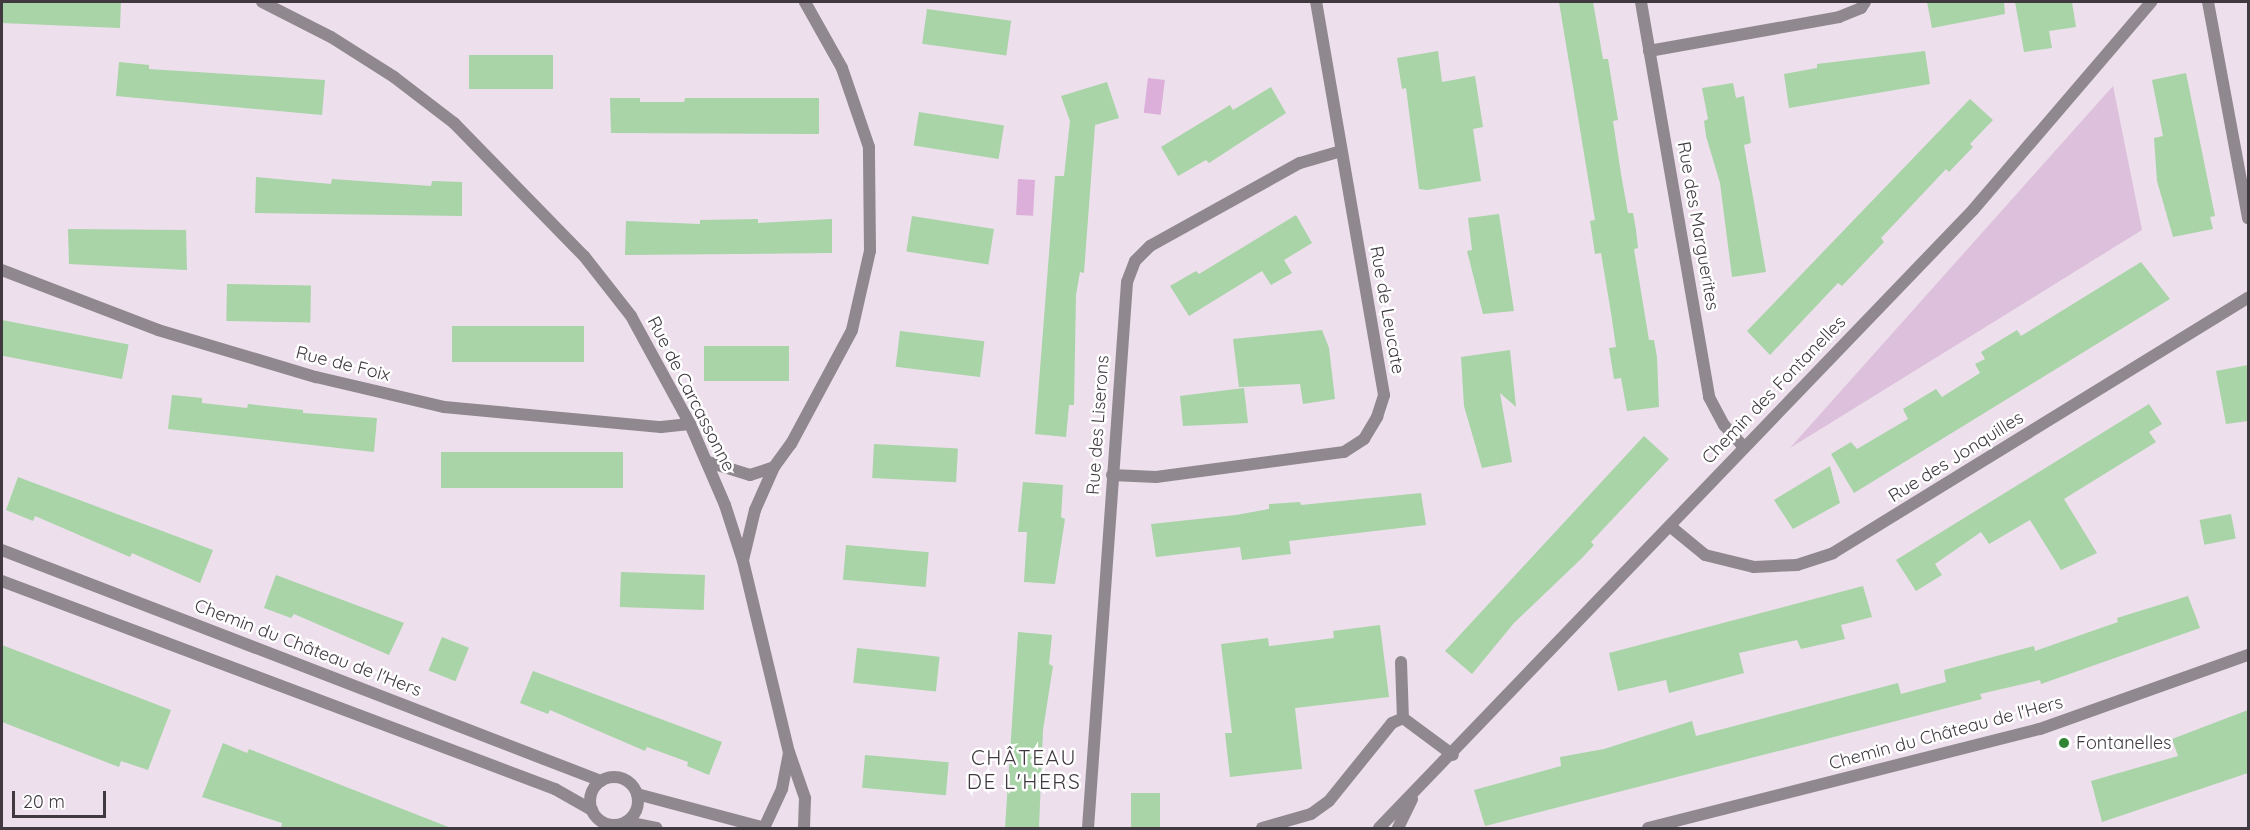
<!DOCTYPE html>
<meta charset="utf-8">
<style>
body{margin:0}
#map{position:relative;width:2250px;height:830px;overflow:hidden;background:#eddfec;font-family:Quicksand,sans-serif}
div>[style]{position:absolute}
.green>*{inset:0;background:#ddc0db}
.water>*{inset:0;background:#dcaeda;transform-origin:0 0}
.building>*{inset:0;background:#a8d4a7;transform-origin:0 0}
.service>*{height:12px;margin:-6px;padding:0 6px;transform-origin:6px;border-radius:6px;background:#8f898f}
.minor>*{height:12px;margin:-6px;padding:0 6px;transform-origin:6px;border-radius:6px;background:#8f898f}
.minor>.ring{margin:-6px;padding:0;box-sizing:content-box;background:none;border:12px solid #8f898f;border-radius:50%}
.dots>*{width:16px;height:16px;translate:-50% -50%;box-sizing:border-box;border:3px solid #fff;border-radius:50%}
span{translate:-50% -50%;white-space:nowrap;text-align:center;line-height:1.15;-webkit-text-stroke:5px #fff;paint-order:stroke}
.street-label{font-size:18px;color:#403a40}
.poi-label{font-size:18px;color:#403a40}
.left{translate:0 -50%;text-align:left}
.quarter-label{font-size:21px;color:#403a40;letter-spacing:1.5px}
.frame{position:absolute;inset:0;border:3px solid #403a40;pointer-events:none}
.scale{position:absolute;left:12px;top:791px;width:94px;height:27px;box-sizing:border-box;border:3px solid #403a40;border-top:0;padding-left:8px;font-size:18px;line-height:21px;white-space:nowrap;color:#403a40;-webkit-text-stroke:4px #fff;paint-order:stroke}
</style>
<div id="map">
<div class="green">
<div style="clip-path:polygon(2113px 86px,2142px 230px,1790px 448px)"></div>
</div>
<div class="water">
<div style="left:1148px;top:78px;width:17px;height:35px;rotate:7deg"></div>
<div style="left:1018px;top:179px;width:17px;height:36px;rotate:3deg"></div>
</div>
<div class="building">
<div style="clip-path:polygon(2px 2px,121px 2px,120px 28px,2px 23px)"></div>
<div style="clip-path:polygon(1559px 2px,1593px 2px,1603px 59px,1608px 59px,1618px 120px,1613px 121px,1621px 174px,1628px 213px,1633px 213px,1636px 230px,1638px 248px,1634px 249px,1649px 340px,1654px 340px,1657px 357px,1659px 407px,1627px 411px,1621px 378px,1614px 379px,1609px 348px,1616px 347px,1611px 313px,1601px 253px,1595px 254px,1590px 221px,1595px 220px)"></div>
<div style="clip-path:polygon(1927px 2px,2004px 2px,2005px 14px,1932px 28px)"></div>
<div style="clip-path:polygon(2015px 2px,2072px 2px,2076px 27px,2049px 31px,2052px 48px,2024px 52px)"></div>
<div style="left:927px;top:9px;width:85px;height:35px;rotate:8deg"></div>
<div style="clip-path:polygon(1438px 51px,1442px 82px,1475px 76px,1483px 127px,1473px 129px,1481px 181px,1427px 190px,1419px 189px,1406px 88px,1402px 89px,1397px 58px)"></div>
<div style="clip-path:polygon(1925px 51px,1930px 84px,1789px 108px,1784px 74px,1817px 68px,1817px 64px)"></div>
<div style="left:469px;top:55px;width:84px;height:34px"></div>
<div style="clip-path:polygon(119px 62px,149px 65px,149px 69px,325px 80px,322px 115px,116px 96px)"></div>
<div style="clip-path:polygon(2186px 73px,2215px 216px,2210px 217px,2213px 229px,2173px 237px,2157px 181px,2154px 138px,2163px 136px,2152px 80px)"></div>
<div style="clip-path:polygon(1107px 82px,1119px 118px,1095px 125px,1084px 273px,1080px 272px,1076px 295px,1074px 405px,1069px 405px,1066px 437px,1035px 434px,1055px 176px,1064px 176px,1070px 121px,1061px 96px)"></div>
<div style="clip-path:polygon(1733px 83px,1736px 98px,1744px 96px,1751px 143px,1744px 145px,1766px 272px,1732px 277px,1720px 183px,1706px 136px,1704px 121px,1708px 119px,1702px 88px)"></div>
<div style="clip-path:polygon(1271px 87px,1286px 113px,1209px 163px,1206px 160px,1178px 176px,1161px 147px,1230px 105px,1233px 110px)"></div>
<div style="clip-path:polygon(610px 98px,640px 98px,640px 102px,684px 102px,685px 98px,819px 98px,819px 134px,611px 133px)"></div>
<div style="clip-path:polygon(1970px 99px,1993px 120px,1970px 144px,1973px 147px,1949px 172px,1946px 169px,1881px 238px,1884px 242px,1864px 263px,1842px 286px,1838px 283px,1770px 355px,1747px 331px)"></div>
<div style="left:919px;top:112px;width:86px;height:34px;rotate:9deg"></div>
<div style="clip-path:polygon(256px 177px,331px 184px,332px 179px,431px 186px,432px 181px,462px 182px,462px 216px,255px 213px)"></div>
<div style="clip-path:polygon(1499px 214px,1514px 311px,1483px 314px,1467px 251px,1472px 250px,1468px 218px)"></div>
<div style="clip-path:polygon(1296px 215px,1312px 243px,1284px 260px,1292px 273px,1271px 285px,1262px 271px,1189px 316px,1170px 286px,1196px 271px,1199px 274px)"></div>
<div style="left:912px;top:216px;width:83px;height:36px;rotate:9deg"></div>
<div style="clip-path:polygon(758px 219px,758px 223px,832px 219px,832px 253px,625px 255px,626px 221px,700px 224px,700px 220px)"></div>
<div style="clip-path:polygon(68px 229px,186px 230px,187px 270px,69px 264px)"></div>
<div style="clip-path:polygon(2141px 262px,2170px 299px,1854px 493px,1831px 454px,1851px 442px,1857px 449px,1908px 419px,1903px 409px,1936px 389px,1942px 397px,1980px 373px,1975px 364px,1985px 359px,1981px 352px,2017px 330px,2021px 336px)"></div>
<div style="left:227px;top:284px;width:84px;height:37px;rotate:1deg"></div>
<div style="left:2px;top:320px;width:129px;height:35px;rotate:11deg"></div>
<div style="left:452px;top:326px;width:132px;height:36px"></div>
<div style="clip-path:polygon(1322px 330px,1329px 348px,1335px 399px,1303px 404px,1300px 384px,1239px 387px,1233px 339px)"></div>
<div style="left:900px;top:331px;width:85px;height:36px;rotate:7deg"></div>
<div style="left:704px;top:346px;width:85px;height:35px"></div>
<div style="clip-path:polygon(1510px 350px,1516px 407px,1500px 393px,1512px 462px,1482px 468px,1464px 406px,1461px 357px)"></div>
<div style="clip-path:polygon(2248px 365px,2248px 421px,2226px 424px,2216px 371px)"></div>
<div style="clip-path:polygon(1244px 388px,1248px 423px,1183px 426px,1180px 396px)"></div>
<div style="clip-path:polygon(172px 395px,202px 398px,202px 403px,247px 408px,248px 404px,303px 410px,303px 413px,377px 418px,374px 452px,168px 429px)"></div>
<div style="clip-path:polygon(2149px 404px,2162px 424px,2149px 432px,2156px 442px,2064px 499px,2097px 553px,2061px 570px,2030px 520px,1989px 544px,1981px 532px,1935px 564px,1942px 575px,1916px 591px,1896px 560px)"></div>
<div style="clip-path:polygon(1644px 436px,1669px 459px,1591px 542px,1594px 545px,1582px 558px,1514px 623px,1472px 674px,1445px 651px)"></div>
<div style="left:874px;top:444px;width:84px;height:34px;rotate:3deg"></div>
<div style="left:441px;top:452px;width:182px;height:36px"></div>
<div style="clip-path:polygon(1830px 466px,1840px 503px,1793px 529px,1774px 500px)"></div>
<div style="clip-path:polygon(18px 477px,213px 550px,200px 583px,132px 553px,130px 557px,35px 516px,33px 521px,6px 510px)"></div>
<div style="clip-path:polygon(1023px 482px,1063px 485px,1061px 517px,1065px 519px,1055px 584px,1024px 582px,1027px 532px,1018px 532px)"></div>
<div style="clip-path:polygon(1421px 493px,1426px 525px,1289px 541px,1291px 554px,1242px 560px,1240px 547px,1156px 557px,1151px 524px,1236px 515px,1269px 509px,1269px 504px,1300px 502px,1301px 505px)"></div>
<div style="left:2231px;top:514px;width:25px;height:32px;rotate:79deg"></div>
<div style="left:846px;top:545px;width:83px;height:35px;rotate:5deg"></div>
<div style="left:621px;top:572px;width:84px;height:35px;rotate:2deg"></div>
<div style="clip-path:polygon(276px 575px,404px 623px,389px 655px,294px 614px,291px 618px,264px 608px)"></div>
<div style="clip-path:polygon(1863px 586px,1872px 617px,1841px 625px,1845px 639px,1801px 649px,1797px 640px,1739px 653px,1744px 673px,1669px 693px,1666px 680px,1618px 691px,1609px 653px)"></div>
<div style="clip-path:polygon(2188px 596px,2200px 628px,2041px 684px,2040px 680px,1980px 694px,1982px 699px,1485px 826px,1474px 790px,1561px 766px,1560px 757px,1604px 749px,1692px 721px,1696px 736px,1898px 683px,1901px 694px,1946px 682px,1944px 670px,2034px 646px,2035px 651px,2118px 622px,2117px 618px)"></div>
<div style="clip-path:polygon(1380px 625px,1389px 697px,1295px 708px,1302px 769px,1230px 777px,1225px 733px,1232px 733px,1221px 644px,1268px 638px,1269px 646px,1334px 638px,1333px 631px)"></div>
<div style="clip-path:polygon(1018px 632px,1052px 635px,1049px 664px,1053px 666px,1043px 730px,1039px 828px,1005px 828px)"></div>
<div style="left:442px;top:637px;width:29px;height:36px;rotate:22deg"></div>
<div style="clip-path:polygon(2px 645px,171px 710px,148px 770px,121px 761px,119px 767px,2px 722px)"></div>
<div style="left:857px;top:648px;width:83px;height:35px;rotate:6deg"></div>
<div style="clip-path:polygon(533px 671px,722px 742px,709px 775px,687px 766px,688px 762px,647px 747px,645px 751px,550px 710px,548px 714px,520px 703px)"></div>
<div style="clip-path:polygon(2248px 710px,2248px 773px,2102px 822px,2091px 781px,2178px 756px,2172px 739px)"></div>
<div style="clip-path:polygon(223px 743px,247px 753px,249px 749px,451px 828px,281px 828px,282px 823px,202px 797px)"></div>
<div style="left:865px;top:755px;width:84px;height:33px;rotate:5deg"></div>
<div style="left:1131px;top:793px;width:29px;height:35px"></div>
</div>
<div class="service">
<div style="left:1401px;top:662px;width:56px;rotate:88deg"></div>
<div style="left:1262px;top:828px;width:51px;rotate:-15.9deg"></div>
<div style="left:1311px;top:814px;width:22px;rotate:-36deg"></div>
<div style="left:1329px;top:801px;width:100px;rotate:-51.1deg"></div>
<div style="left:1392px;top:723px;width:12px;rotate:-24deg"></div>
<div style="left:1403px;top:718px;width:62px;rotate:36.5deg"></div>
</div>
<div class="minor">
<div style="left:262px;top:2px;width:77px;rotate:26.9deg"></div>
<div style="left:331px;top:37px;width:75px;rotate:32.4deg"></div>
<div style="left:394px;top:77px;width:76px;rotate:37.5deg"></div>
<div style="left:454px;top:123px;width:186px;rotate:45.7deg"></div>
<div style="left:584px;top:256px;width:76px;rotate:51.9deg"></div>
<div style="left:631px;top:316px;width:123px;rotate:61.4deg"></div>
<div style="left:690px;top:424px;width:88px;rotate:66.6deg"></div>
<div style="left:725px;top:505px;width:59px;rotate:72.2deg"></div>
<div style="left:743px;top:561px;width:196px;rotate:76.5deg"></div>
<div style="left:789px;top:752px;width:49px;rotate:70.8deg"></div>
<div style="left:805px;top:798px;width:30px;rotate:92deg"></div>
<div style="left:1641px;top:2px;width:401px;rotate:80.2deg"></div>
<div style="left:1709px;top:397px;width:32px;rotate:62deg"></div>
<div style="left:1724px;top:425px;width:30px;rotate:48deg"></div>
<div style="left:2208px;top:2px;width:220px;rotate:79.5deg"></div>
<div style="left:1649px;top:51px;width:193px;rotate:-10.1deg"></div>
<div style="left:1839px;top:17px;width:24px;rotate:-22deg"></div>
<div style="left:1861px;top:8px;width:7px;rotate:-56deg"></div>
<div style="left:2px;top:270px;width:167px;rotate:21deg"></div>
<div style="left:158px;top:330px;width:165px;rotate:16.6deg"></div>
<div style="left:316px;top:377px;width:131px;rotate:13.2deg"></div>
<div style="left:444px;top:407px;width:218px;rotate:5.3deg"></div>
<div style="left:661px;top:427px;width:29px;rotate:-6deg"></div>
<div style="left:708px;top:462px;width:44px;rotate:17.2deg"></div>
<div style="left:750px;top:475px;width:25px;rotate:-18deg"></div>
<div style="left:1112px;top:475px;width:44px;rotate:2.6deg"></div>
<div style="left:1156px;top:477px;width:190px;rotate:-7.6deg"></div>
<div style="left:1344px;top:452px;width:24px;rotate:-33deg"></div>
<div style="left:1364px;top:439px;width:26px;rotate:-59deg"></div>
<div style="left:1377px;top:417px;width:23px;rotate:-72deg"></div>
<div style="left:1384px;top:395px;width:399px;rotate:-99.8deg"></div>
<div style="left:1671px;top:527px;width:44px;rotate:39.5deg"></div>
<div style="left:1705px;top:555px;width:50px;rotate:13.8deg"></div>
<div style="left:1754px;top:567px;width:43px;rotate:-2.7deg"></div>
<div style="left:1797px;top:565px;width:38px;rotate:-18deg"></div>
<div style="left:1833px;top:553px;width:487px;rotate:-31.6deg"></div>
<div style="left:2px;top:550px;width:642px;rotate:21.09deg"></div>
<div style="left:743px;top:560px;width:51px;rotate:-76.5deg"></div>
<div style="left:755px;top:510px;width:47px;rotate:-66.2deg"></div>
<div style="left:774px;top:467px;width:29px;rotate:-54deg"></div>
<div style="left:791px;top:444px;width:129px;rotate:-61.8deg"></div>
<div style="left:852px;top:330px;width:81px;rotate:-77.2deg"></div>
<div style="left:870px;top:251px;width:104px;rotate:-90.6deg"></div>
<div style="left:869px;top:147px;width:83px;rotate:-108.9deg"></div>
<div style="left:842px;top:68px;width:76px;rotate:-119.3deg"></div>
<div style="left:2px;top:581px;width:591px;rotate:20.61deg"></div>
<div style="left:555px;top:789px;width:43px;rotate:29.6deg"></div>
<div class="ring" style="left:590px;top:777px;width:36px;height:36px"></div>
<div style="left:637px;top:794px;width:132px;rotate:14.9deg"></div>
<div style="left:626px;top:822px;width:31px;rotate:11deg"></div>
<div style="left:764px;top:828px;width:43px;rotate:-65.2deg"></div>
<div style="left:782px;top:789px;width:37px;rotate:-79deg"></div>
<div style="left:1088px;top:828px;width:547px;rotate:-85.91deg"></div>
<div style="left:1127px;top:282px;width:22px;rotate:-69deg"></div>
<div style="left:1135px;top:261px;width:21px;rotate:-45deg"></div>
<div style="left:1150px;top:246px;width:171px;rotate:-29deg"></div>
<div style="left:1300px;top:163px;width:43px;rotate:-16.3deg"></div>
<div style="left:1379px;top:828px;width:857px;rotate:-46.13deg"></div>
<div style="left:1973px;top:210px;width:274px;rotate:-49.4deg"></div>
<div style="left:1398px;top:828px;width:32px;rotate:-64deg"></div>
<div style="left:1648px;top:828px;width:404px;rotate:-14.2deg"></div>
<div style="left:2040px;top:729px;width:221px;rotate:-19.6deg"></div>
</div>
<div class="dots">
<div style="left:2064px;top:743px;background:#308635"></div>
</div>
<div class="street-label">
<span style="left:1698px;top:226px;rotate:80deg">Rue des Marguerites</span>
<span style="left:1387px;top:310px;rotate:80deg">Rue de Leucate</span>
<span style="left:343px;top:364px;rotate:14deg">Rue de Foix</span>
<span style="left:1774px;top:390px;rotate:-46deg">Chemin des Fontanelles</span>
<span style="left:691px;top:394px;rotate:63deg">Rue de Carcassonne</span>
<span style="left:1098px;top:425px;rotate:-86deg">Rue des Liserons</span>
<span style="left:1956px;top:457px;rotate:-32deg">Rue des Jonquilles</span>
<span style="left:308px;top:648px;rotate:21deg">Chemin du Château de l'Hers</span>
<span style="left:1946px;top:733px;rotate:-15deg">Chemin du Château de l'Hers</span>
</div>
<div class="poi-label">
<span class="left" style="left:2076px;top:743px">Fontanelles</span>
</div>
<div class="quarter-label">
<span style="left:1024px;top:769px">CHÂTEAU<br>DE L'HERS</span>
</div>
<div class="frame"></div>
<div class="scale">20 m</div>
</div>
